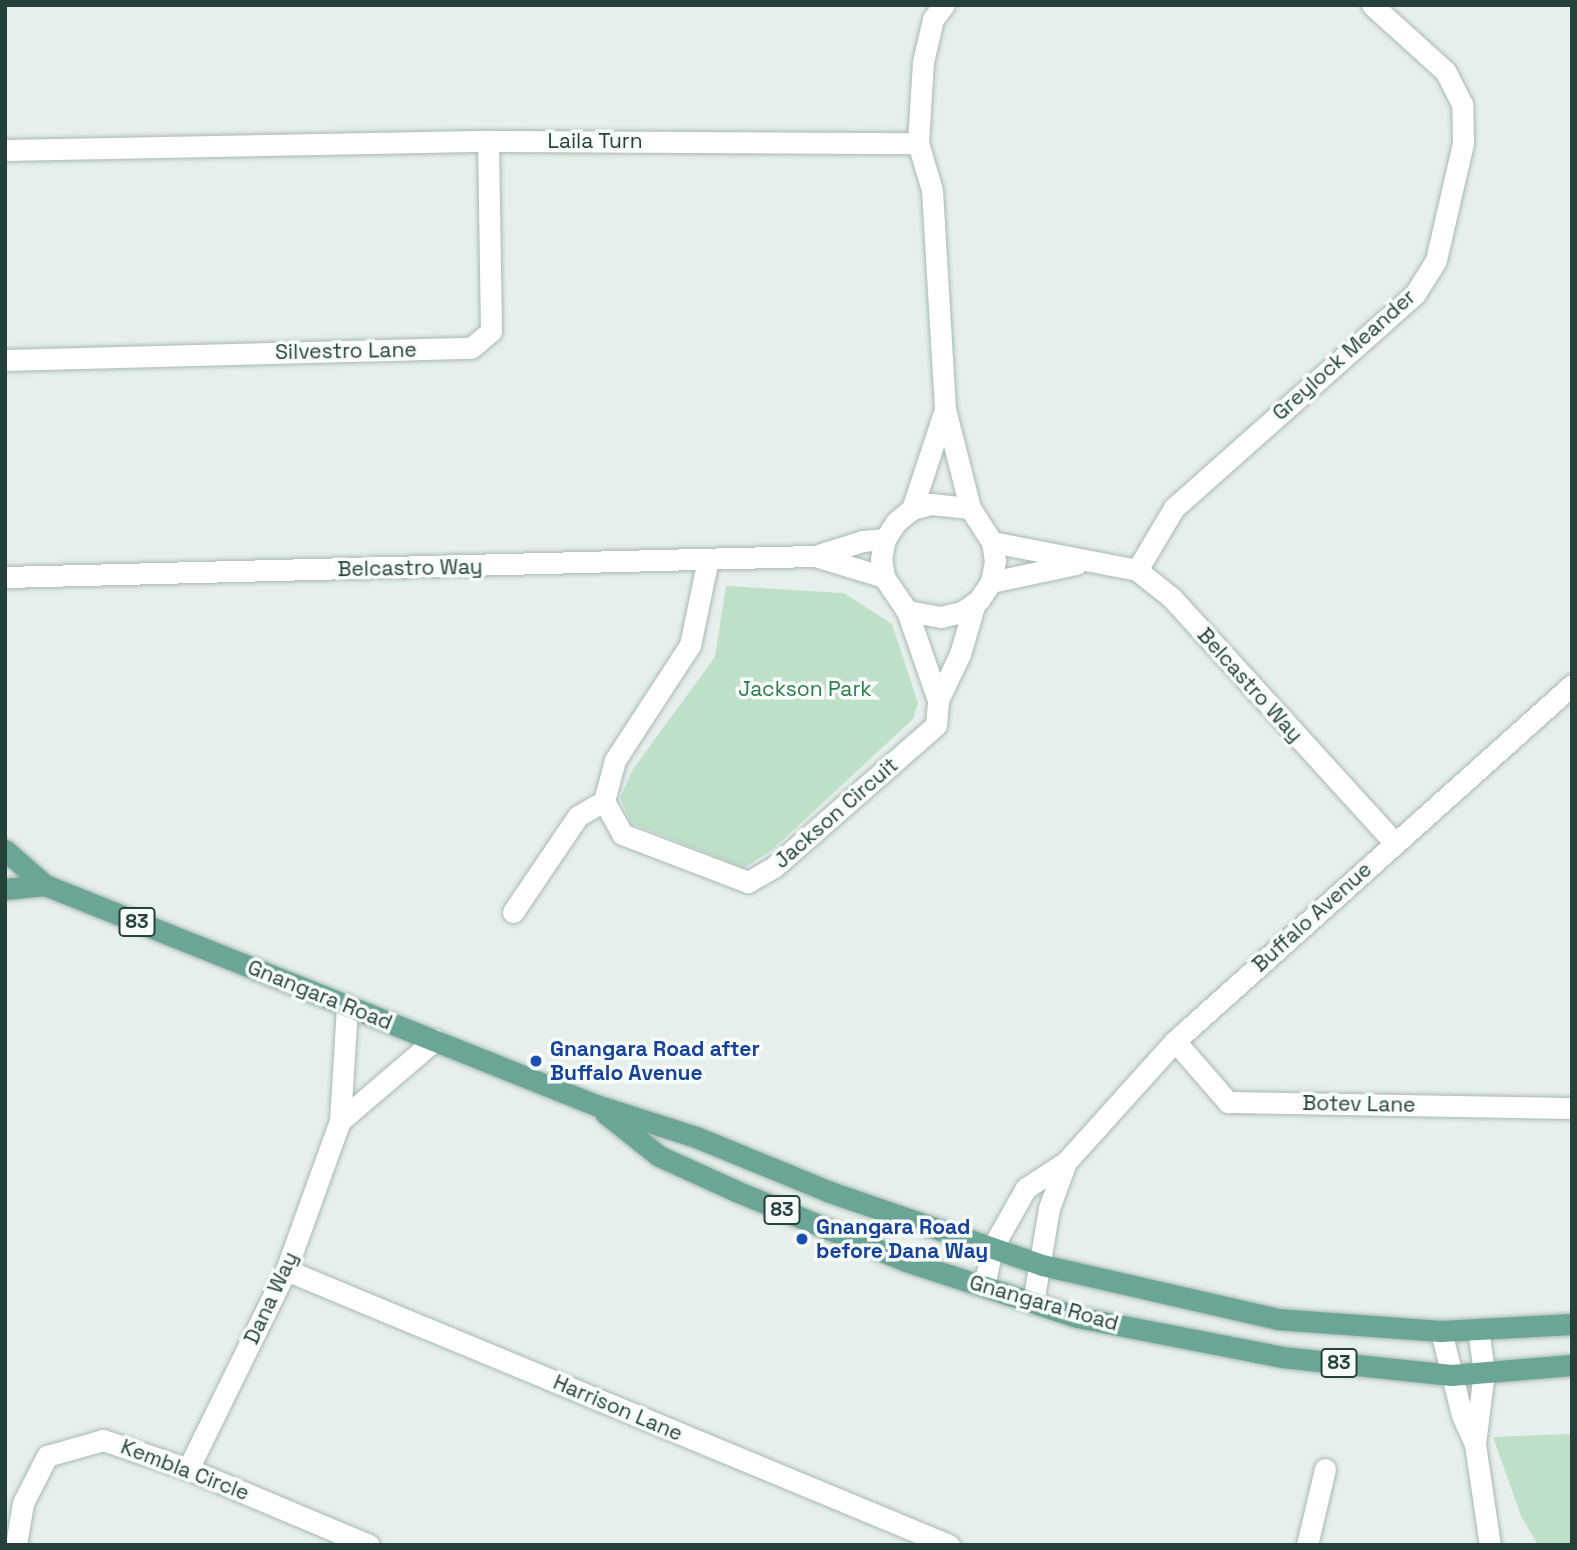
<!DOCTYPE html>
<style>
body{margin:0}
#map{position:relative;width:1577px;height:1550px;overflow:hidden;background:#e6efeb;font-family:"Space Grotesk",sans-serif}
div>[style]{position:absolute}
.green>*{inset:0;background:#bfe0c8}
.roads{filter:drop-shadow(0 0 2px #a8b8b2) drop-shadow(0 0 2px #a8b8b2)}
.minor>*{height:21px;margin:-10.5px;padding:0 10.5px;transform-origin:10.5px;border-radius:10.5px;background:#fff}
.major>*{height:21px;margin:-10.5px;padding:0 10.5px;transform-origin:10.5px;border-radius:10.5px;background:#6aa596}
.dots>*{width:19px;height:19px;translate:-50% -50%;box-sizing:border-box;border:4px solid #f7fbf9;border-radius:50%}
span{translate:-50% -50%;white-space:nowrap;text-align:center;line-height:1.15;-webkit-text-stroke:7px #f7fbf9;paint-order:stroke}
.shield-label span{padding:2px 5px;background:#f7fbf9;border:2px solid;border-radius:5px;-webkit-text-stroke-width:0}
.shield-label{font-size:19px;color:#24423a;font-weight:700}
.street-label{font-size:21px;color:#24423a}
.park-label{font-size:21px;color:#2d7a4b}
.transit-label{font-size:21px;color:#164399;font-weight:700}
.left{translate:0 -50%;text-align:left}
.frame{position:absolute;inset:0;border:7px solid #24423a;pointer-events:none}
</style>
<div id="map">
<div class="green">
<div style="clip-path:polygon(726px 586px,844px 593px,892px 624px,918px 703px,913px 719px,772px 850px,744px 868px,631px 823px,620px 798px,633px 769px,715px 657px)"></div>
<div style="clip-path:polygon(1572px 1434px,1572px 1545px,1538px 1545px,1521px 1516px,1493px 1437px)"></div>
</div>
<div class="roads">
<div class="minor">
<div style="left:918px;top:143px;width:81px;rotate:-86.5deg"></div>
<div style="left:923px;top:62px;width:44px;rotate:-76.9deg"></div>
<div style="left:933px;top:19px;width:18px;rotate:-52deg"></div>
<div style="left:5px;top:150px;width:483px;rotate:-1.1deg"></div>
<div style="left:488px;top:141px;width:430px;rotate:0.3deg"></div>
<div style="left:918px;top:143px;width:49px;rotate:73.4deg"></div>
<div style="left:932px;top:190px;width:219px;rotate:86.6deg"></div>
<div style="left:945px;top:409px;width:102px;rotate:75.8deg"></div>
<div style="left:5px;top:360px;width:466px;rotate:-1.5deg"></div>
<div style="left:471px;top:348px;width:26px;rotate:-40deg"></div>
<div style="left:491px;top:331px;width:190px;rotate:-90.9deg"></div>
<div style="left:931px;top:504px;width:39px;rotate:6deg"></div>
<div style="left:970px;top:508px;width:40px;rotate:57.1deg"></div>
<div style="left:992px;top:542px;width:19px;rotate:81deg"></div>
<div style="left:995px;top:561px;width:21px;rotate:101deg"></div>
<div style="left:991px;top:582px;width:22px;rotate:124deg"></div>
<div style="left:979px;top:600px;width:21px;rotate:145deg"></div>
<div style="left:962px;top:612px;width:22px;rotate:167deg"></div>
<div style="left:941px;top:617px;width:35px;rotate:-170deg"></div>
<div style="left:907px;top:611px;width:41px;rotate:-124.1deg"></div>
<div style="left:884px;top:577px;width:18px;rotate:-99deg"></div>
<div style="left:881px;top:559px;width:20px;rotate:-79deg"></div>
<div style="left:885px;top:539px;width:20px;rotate:-57deg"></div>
<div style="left:896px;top:522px;width:21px;rotate:-39deg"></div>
<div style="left:912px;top:509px;width:20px;rotate:-15deg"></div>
<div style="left:912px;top:509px;width:105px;rotate:-71.7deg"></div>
<div style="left:992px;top:542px;width:148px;rotate:10.9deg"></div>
<div style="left:1137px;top:570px;width:45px;rotate:38.7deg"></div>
<div style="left:1172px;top:598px;width:331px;rotate:47.7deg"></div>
<div style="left:815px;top:556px;width:72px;rotate:16.9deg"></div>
<div style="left:708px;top:559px;width:88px;rotate:101.8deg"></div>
<div style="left:690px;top:645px;width:137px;rotate:123.1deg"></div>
<div style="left:615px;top:760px;width:42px;rotate:105deg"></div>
<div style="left:604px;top:801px;width:38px;rotate:61deg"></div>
<div style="left:622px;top:834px;width:135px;rotate:20.9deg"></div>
<div style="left:748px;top:882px;width:30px;rotate:-30deg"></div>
<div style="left:774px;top:867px;width:215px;rotate:-41.2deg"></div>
<div style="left:936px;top:725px;width:25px;rotate:-85deg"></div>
<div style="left:938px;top:700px;width:94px;rotate:-109.2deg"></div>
<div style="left:1137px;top:570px;width:72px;rotate:-59.2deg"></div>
<div style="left:1174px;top:508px;width:322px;rotate:-41.6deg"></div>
<div style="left:1415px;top:294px;width:40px;rotate:-58deg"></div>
<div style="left:1436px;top:260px;width:120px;rotate:-77deg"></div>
<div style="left:1463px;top:143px;width:39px;rotate:-91deg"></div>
<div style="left:1462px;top:104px;width:37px;rotate:-117deg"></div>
<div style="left:1445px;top:71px;width:98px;rotate:-137.9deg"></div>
<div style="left:5px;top:577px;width:810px;rotate:-1.49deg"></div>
<div style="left:815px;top:556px;width:50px;rotate:-17.4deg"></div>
<div style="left:863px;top:541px;width:22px;rotate:-5deg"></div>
<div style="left:991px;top:582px;width:87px;rotate:-12deg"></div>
<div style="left:938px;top:700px;width:51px;rotate:-64.4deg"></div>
<div style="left:960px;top:654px;width:53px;rotate:-73.6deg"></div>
<div style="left:513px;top:912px;width:116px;rotate:-55.9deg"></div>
<div style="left:578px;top:816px;width:30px;rotate:-30deg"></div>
<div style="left:1175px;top:1041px;width:81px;rotate:49deg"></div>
<div style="left:1228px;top:1102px;width:344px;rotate:1deg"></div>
<div style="left:340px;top:1121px;width:125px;rotate:-40.5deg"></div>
<div style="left:286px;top:1270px;width:718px;rotate:22.53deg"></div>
<div style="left:984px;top:1286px;width:39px;rotate:-78deg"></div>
<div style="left:992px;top:1248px;width:69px;rotate:-60.5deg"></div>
<div style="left:1026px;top:1188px;width:48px;rotate:-33deg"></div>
<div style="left:1066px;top:1162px;width:163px;rotate:-48deg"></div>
<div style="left:1175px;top:1041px;width:533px;rotate:-41.88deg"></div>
<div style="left:1033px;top:1303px;width:96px;rotate:-80.4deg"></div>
<div style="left:1049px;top:1208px;width:49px;rotate:-69.7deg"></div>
<div style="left:1441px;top:1331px;width:87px;rotate:76deg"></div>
<div style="left:1462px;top:1415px;width:32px;rotate:66deg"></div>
<div style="left:1475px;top:1444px;width:102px;rotate:81.6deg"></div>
<div style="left:1475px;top:1444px;width:73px;rotate:-82.9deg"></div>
<div style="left:1484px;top:1372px;width:43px;rotate:-97.9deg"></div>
<div style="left:188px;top:1469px;width:222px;rotate:-63.8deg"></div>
<div style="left:286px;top:1270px;width:158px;rotate:-70.1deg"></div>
<div style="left:340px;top:1121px;width:116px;rotate:-86.5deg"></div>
<div style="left:16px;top:1545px;width:43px;rotate:-80.5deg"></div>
<div style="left:23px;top:1503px;width:53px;rotate:-62.9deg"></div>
<div style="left:47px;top:1456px;width:58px;rotate:-15.9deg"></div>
<div style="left:103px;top:1440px;width:90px;rotate:18.8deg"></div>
<div style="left:188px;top:1469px;width:196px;rotate:22.8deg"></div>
<div style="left:1307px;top:1545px;width:78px;rotate:-76.7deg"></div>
</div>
<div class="major">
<div style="left:5px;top:850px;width:53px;rotate:41.2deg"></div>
<div style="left:45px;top:885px;width:593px;rotate:21.77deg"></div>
<div style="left:596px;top:1105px;width:105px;rotate:17.7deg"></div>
<div style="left:696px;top:1137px;width:145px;rotate:22.3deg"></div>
<div style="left:830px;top:1192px;width:224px;rotate:19deg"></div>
<div style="left:1042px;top:1265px;width:241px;rotate:12.9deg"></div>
<div style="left:1277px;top:1319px;width:164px;rotate:4.2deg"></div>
<div style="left:1441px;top:1331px;width:131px;rotate:-3.1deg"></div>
<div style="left:5px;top:889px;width:40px;rotate:-5.7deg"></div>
<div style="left:605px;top:1113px;width:69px;rotate:38.5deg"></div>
<div style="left:659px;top:1156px;width:85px;rotate:24.4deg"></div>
<div style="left:736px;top:1191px;width:184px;rotate:22.4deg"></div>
<div style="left:906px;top:1261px;width:180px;rotate:18.1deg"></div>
<div style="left:1077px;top:1317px;width:209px;rotate:11deg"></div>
<div style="left:1282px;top:1357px;width:170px;rotate:6.1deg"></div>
<div style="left:1451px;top:1375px;width:121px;rotate:-4.7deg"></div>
</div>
</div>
<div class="dots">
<div style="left:536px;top:1061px;background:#1a4fb4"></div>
<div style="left:802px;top:1239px;background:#1a4fb4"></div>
</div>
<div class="shield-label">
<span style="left:137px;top:922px">83</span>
<span style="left:782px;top:1210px">83</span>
<span style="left:1339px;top:1363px">83</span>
</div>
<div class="street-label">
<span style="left:595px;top:141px">Laila Turn</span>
<span style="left:346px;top:351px;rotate:-1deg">Silvestro Lane</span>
<span style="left:1344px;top:355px;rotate:-42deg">Greylock Meander</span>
<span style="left:410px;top:568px;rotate:-1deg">Belcastro Way</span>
<span style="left:1250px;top:685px;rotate:48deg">Belcastro Way</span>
<span style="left:836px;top:813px;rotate:-41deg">Jackson Circuit</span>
<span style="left:1312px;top:917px;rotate:-42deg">Buffalo Avenue</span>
<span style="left:320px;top:995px;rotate:22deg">Gnangara Road</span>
<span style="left:1359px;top:1104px;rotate:1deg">Botev Lane</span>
<span style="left:271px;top:1298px;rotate:-65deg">Dana Way</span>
<span style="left:1044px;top:1303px;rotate:16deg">Gnangara Road</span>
<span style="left:618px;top:1408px;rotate:23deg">Harrison Lane</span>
<span style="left:185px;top:1470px;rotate:21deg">Kembla Circle</span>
</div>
<div class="park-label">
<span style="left:805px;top:689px">Jackson Park</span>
</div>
<div class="transit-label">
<span class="left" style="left:550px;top:1061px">Gnangara Road after<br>Buffalo Avenue</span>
<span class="left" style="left:816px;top:1239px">Gnangara Road<br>before Dana Way</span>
</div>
<div class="frame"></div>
</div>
